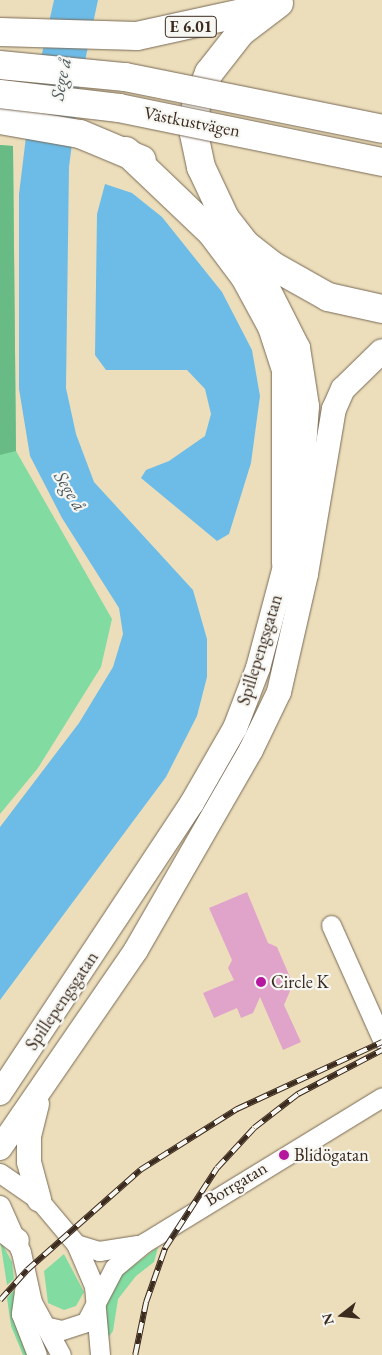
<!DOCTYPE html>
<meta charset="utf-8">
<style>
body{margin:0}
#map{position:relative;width:382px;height:1355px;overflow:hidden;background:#ecdebb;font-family:"EB Garamond",serif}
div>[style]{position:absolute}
.green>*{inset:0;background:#82dba0}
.forest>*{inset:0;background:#69bb86}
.water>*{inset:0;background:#6dbce8}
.building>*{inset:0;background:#e0a4ca}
.roads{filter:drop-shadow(0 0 1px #796955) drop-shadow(0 0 1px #796955)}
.minor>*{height:19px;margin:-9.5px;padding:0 9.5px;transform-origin:9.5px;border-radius:9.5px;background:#fff}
.tertiary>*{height:24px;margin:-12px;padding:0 12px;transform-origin:12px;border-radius:12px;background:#fff}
.trunk>*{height:28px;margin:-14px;padding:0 14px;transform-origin:14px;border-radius:14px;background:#fff}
.rail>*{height:5.5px;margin-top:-2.75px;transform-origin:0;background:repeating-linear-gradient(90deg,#f6f6f2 0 11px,#3b2a1e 0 22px);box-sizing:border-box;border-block:1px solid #3b2a1e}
.bridges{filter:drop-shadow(0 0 1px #796955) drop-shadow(0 0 1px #796955)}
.secondary-bridge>*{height:28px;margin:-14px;padding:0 14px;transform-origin:14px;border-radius:14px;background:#fff}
.dots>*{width:14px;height:14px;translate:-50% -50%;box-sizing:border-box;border:2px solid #f6f6f2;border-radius:50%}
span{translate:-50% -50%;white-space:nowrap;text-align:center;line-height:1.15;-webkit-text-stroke:4.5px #f6f6f2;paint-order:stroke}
.shield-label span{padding:1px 4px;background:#f6f6f2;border:1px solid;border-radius:4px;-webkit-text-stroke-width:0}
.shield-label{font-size:16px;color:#3b2a1e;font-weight:700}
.street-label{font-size:18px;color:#3b2a1e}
.poi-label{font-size:18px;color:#3b2a1e}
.left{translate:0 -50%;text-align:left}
.water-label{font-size:19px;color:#4a565b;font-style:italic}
.north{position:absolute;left:317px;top:1290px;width:50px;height:50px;-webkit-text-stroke:4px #f6f6f2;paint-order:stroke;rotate:254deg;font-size:14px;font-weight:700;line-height:20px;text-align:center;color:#3b2a1e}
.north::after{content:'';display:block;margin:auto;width:18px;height:22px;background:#3b2a1e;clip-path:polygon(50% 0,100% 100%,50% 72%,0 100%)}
</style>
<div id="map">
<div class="green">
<div style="clip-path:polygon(0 145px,13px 146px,16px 451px,112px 619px,101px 667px,38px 768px,0 814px)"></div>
<div style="clip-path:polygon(0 1240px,12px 1262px,14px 1279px,7px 1285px)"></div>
<div style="clip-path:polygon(158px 1247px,154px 1262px,136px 1276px,118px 1299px,113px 1331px,107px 1339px,104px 1307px,120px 1276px)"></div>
<div style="clip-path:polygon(64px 1254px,84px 1292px,76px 1306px,64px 1310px,48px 1303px,44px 1271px)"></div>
<div style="clip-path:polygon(14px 1290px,14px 1311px,30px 1355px,23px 1355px,11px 1326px,7px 1298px)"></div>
</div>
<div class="forest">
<div style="clip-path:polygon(0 145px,13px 146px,16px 451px,0 455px)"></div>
</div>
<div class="water">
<div style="clip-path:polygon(54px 0,98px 0,79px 89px,69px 167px,66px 388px,76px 434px,94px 482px,193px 590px,207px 639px,207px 677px,197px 716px,166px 777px,0 1000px,0 827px,79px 723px,113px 667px,123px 634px,119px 608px,62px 518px,30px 456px,19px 389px,19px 194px,29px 112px)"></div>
<div style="clip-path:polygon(105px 184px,132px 193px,162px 217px,222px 292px,252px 350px,260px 396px,251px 463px,229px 534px,217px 541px,141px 478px,146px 470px,169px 461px,205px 436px,211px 414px,205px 389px,187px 370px,106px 370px,95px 355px,97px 214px)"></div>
</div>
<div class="building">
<div style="clip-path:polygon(247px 892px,268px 943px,277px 947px,293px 984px,284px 1005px,301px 1042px,283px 1050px,260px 997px,253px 1013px,241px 1018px,237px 1008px,214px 1018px,203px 993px,234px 980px,228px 968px,232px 960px,209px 908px)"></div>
</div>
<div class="roads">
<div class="minor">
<div style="left:331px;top:925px;width:125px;rotate:65.9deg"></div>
<div style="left:0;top:1173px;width:47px;rotate:34.7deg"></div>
<div style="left:39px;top:1200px;width:57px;rotate:49.9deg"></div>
<div style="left:76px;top:1244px;width:46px;rotate:66.8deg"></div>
<div style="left:94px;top:1286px;width:69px;rotate:85deg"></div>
<div style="left:0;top:1205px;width:51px;rotate:65.9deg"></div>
<div style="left:21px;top:1252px;width:51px;rotate:77.6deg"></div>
<div style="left:32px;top:1302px;width:60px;rotate:61.3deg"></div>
<div style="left:76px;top:1244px;width:24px;rotate:17deg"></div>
<div style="left:99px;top:1251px;width:39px;rotate:-9deg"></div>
<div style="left:25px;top:1284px;width:30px;rotate:98deg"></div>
<div style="left:21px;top:1314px;width:44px;rotate:68.7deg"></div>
<div style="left:44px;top:1326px;width:18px;rotate:13deg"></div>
<div style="left:62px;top:1330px;width:25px;rotate:-18deg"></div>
<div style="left:86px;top:1322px;width:61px;rotate:-62.6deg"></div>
<div style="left:114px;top:1268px;width:39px;rotate:-40deg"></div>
<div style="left:144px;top:1243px;width:279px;rotate:-31.5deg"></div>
</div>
<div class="tertiary">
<div style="left:0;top:1093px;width:348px;rotate:-56.5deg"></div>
<div style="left:192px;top:803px;width:86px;rotate:-60.2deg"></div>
<div style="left:235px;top:728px;width:64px;rotate:-69deg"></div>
<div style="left:258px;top:668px;width:109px;rotate:-75.1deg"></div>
<div style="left:286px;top:563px;width:88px;rotate:-79.6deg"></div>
<div style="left:302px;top:476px;width:70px;rotate:-85.9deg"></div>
<div style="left:307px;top:406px;width:59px;rotate:-98.8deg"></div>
<div style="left:298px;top:348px;width:111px;rotate:-116.8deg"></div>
<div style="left:37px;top:1104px;width:33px;rotate:104deg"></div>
<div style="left:29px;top:1136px;width:26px;rotate:90deg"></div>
<div style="left:29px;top:1162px;width:39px;rotate:75deg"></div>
<div style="left:0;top:1148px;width:240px;rotate:-55.5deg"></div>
<div style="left:136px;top:950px;width:231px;rotate:-60.1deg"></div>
<div style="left:251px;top:750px;width:64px;rotate:-64.2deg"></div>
<div style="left:279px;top:692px;width:121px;rotate:-77.1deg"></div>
<div style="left:306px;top:574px;width:167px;rotate:-80.4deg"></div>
<div style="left:334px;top:409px;width:22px;rotate:-66deg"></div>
<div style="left:343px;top:389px;width:54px;rotate:-44.3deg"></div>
<div style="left:0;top:1228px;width:21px;rotate:37deg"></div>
</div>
<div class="trunk">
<div style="left:279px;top:3px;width:48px;rotate:142.7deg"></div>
<div style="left:241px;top:32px;width:52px;rotate:128deg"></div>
<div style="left:209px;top:73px;width:35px;rotate:112deg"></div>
<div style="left:196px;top:106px;width:28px;rotate:94deg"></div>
<div style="left:194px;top:134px;width:34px;rotate:78deg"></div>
<div style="left:201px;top:167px;width:56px;rotate:64.8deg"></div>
<div style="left:225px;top:218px;width:33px;rotate:52deg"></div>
<div style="left:245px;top:244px;width:36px;rotate:38deg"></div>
<div style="left:273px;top:266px;width:63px;rotate:29.4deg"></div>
<div style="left:328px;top:297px;width:55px;rotate:12.5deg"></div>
<div style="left:0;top:32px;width:137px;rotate:1.7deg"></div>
<div style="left:137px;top:36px;width:130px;rotate:-12.4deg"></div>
<div style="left:0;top:120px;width:81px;rotate:9.9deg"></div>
<div style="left:80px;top:134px;width:67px;rotate:22.8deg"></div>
<div style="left:126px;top:151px;width:119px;rotate:43.6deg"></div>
<div style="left:212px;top:233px;width:55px;rotate:53.1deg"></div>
<div style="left:245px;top:277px;width:57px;rotate:61.6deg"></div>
<div style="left:272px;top:327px;width:45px;rotate:72deg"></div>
<div style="left:286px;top:370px;width:193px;rotate:90deg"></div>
</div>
</div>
<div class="rail">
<div style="left:0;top:1300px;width:40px;rotate:-48deg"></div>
<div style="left:27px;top:1270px;width:151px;rotate:-41.5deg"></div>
<div style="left:140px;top:1170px;width:115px;rotate:-32.2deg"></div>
<div style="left:237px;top:1109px;width:160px;rotate:-24.8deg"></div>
<div style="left:135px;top:1355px;width:54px;rotate:-78.3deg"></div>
<div style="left:146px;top:1302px;width:57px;rotate:-70.6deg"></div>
<div style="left:165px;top:1248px;width:95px;rotate:-57deg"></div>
<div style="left:217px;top:1168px;width:54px;rotate:-47.2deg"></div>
<div style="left:254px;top:1128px;width:56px;rotate:-37.7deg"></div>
<div style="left:298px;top:1094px;width:95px;rotate:-27.6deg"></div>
</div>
<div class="bridges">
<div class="secondary-bridge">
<div style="left:0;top:65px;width:126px;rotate:5.5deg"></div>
<div style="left:125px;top:77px;width:262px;rotate:11.4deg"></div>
<div style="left:0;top:94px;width:120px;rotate:6.7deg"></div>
<div style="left:119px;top:108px;width:268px;rotate:11.6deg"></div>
</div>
</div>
<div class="dots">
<div style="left:261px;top:982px;background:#b5179e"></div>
<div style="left:284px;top:1155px;background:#b5179e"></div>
</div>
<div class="shield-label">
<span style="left:191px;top:27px">E 6.01</span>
</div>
<div class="street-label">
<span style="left:192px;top:122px;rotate:11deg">Västkustvägen</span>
<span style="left:260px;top:650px;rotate:-73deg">Spillepengsgatan</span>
<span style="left:62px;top:1001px;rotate:-56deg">Spillepengsgatan</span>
<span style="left:236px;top:1184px;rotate:-31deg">Borrgatan</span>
</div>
<div class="poi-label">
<span class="left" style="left:271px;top:982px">Circle K</span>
<span class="left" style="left:294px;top:1155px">Blidögatan</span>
</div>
<div class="water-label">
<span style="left:61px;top:79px;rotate:-79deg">Sege å</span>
<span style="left:70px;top:491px;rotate:58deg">Sege å</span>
</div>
<div class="north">N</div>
</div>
